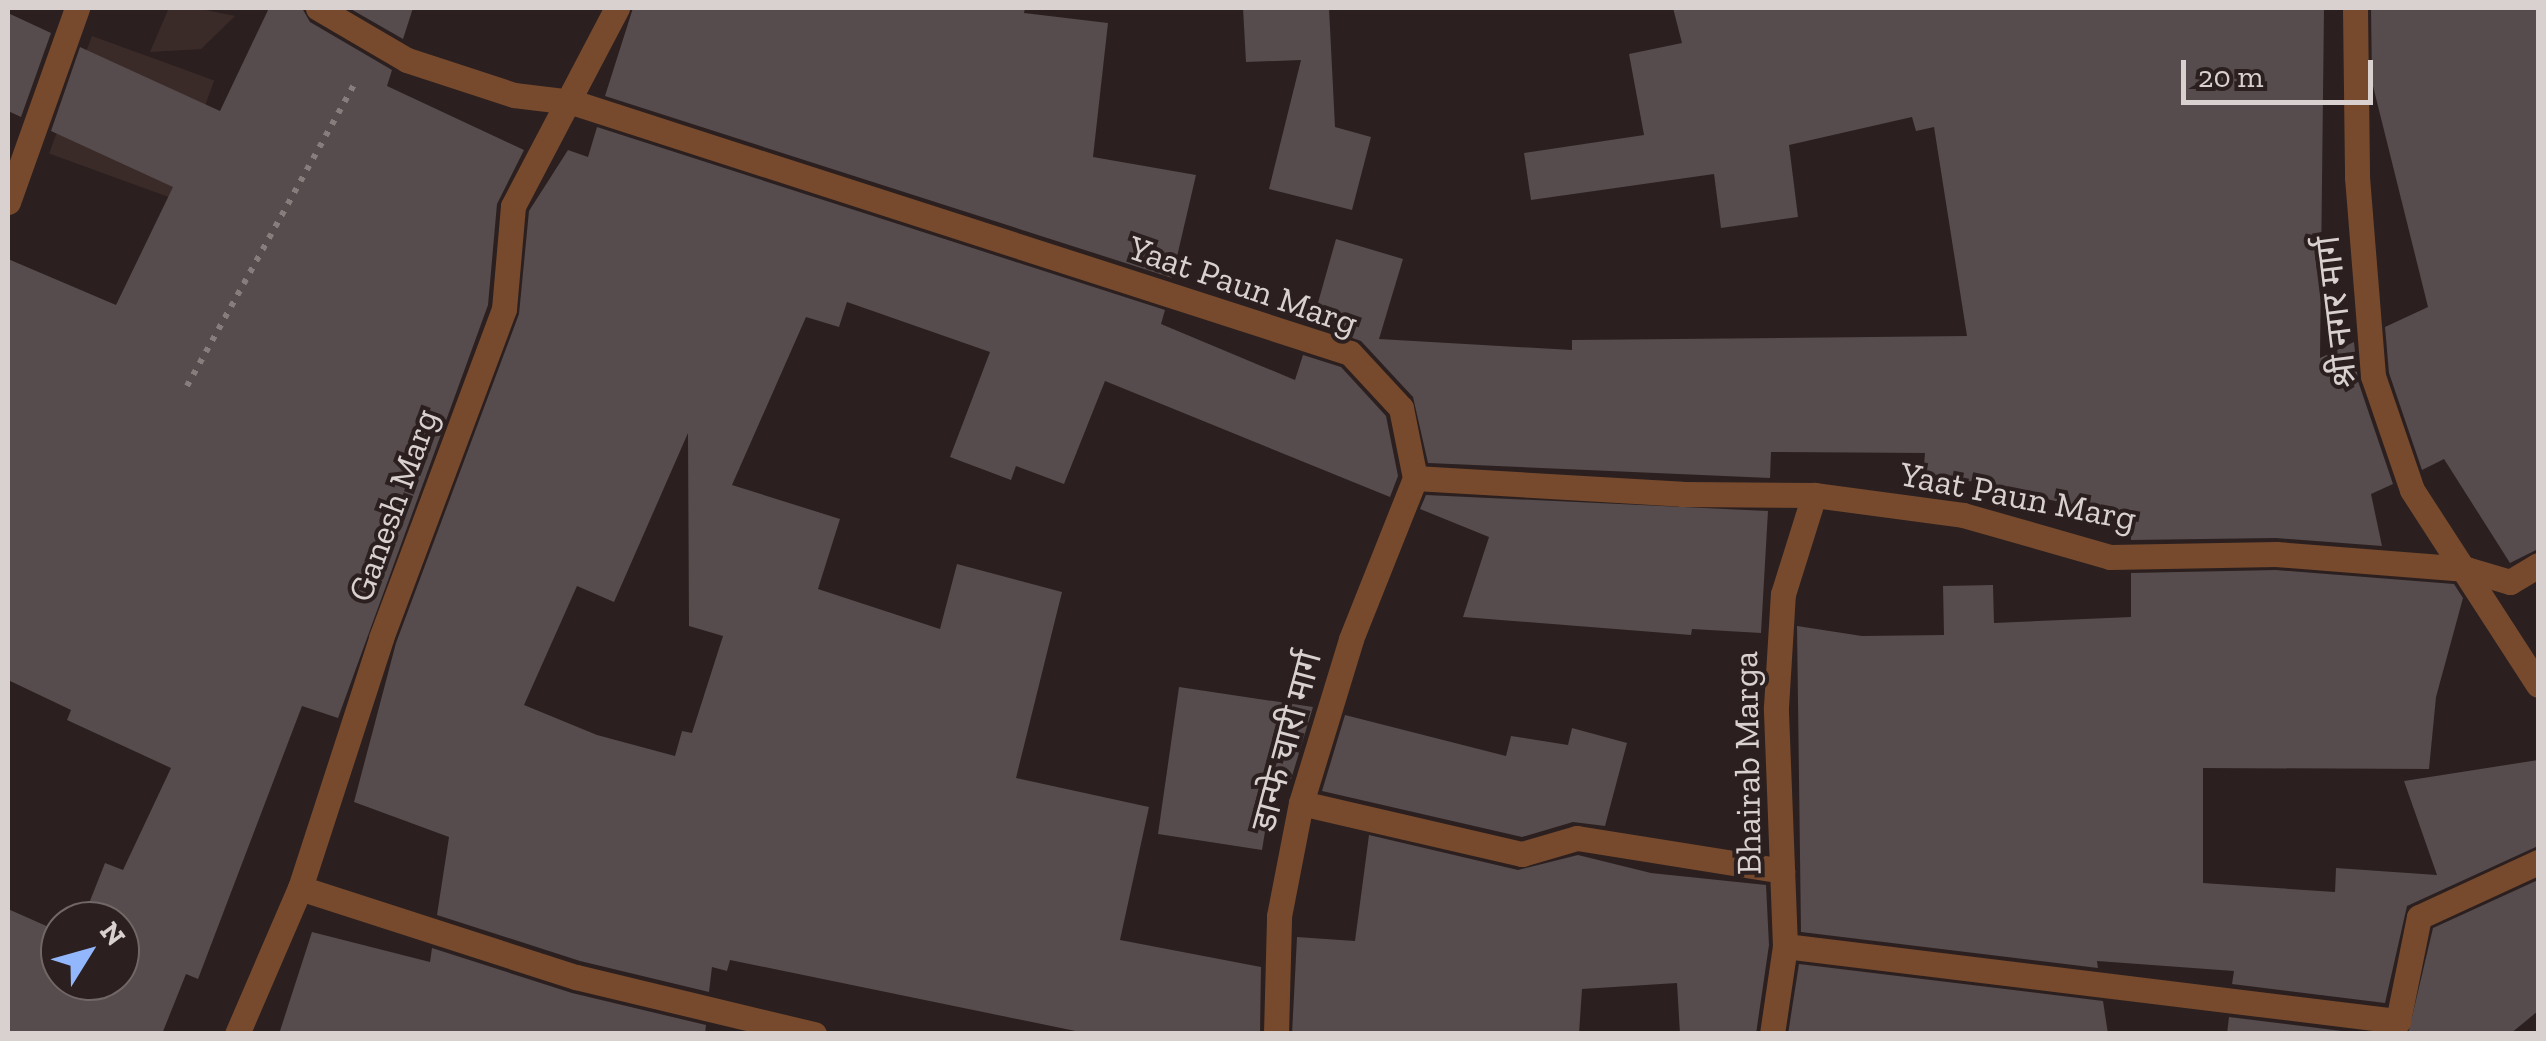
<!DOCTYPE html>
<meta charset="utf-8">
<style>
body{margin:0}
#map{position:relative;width:2546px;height:1041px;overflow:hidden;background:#2b201f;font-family:"Zilla Slab","Noto Sans Devanagari",serif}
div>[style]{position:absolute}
.built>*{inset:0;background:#3b2b28;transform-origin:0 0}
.building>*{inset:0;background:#564b4d}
.path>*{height:6px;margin-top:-3px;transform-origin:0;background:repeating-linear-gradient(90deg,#877d7c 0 5px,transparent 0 13px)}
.minor>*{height:25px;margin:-12.5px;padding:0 12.5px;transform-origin:12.5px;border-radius:12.5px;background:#774a2e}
span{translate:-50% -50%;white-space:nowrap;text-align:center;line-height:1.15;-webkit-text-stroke:8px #2b201f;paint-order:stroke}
.street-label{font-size:35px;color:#d9d1d0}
.frame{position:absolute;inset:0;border:10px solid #d9d1d0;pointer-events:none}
.north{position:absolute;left:40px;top:901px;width:100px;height:100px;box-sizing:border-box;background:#2b201f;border:2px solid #716766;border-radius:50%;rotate:53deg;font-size:28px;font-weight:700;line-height:40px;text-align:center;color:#d9d1d0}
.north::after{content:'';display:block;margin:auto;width:35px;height:45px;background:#93b7fd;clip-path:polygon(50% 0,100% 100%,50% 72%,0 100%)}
.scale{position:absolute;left:2181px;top:60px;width:192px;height:45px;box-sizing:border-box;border:5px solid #d9d1d0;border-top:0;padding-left:12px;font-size:30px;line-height:35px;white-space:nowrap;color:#d9d1d0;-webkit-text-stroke:8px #2b201f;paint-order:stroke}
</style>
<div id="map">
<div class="built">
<div style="clip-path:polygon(169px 8px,196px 8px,235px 16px,201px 49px,150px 52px)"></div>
<div style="left:92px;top:36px;width:130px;height:125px;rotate:20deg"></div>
</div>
<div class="building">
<div style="clip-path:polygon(269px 8px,302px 8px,310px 22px,392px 70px,387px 86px,524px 150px,497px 204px,488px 305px,338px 718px,302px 706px,198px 979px,186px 974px,162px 1034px,8px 1034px,8px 909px,60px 932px,60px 981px,120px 981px,120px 921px,82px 921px,105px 863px,123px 870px,171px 768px,67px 720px,71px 710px,8px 680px,8px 259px,116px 305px,173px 187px,51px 131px,80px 47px,220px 111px)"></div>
<div style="clip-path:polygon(349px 8px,413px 8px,403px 39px)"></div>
<div style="clip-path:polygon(633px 8px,1025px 8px,1024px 13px,1108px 23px,1093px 157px,1196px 175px,1172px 278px,605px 96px)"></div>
<div style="clip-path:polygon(1243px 8px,1329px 8px,1335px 127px,1371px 137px,1352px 210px,1269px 189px,1301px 60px,1246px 62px)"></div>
<div style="clip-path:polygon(1673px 8px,2324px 8px,2320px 358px,2354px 342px,2358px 381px,2393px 484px,2371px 494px,2382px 546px,2276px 538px,2131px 540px,2131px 520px,1979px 482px,1923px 477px,1925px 453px,1771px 452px,1770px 478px,1428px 463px,1413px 397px,1361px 341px,1312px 324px,1336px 239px,1403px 259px,1379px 339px,1572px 350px,1572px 340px,1967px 336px,1934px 127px,1916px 131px,1912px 117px,1789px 145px,1798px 217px,1721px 228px,1714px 174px,1531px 200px,1524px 153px,1644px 135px,1629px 54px,1682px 43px)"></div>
<div style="clip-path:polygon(2371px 8px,2538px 8px,2538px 549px,2510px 563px,2444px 459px,2422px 470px,2389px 373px,2385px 327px,2428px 307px,2372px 82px)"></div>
<div style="clip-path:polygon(8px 13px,51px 33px,21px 117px,8px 111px)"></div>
<div style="clip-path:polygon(evenodd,597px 127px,1165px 310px,1161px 324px,1295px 380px,1303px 355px,1341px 367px,1386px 416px,1398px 476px,1390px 497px,1105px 381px,1064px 484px,1016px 466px,1011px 480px,950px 457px,990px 352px,847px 302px,839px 327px,806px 317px,732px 485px,840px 519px,818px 589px,940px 629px,957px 564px,1062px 592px,1016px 778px,1149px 807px,1120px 940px,1261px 967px,1260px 1034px,1090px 1034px,730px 960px,727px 971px,712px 967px,709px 992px,580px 961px,437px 915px,449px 837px,354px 802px,396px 643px,519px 314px,529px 211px,568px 150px,588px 157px,597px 127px,688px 433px,689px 626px,723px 636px,692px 733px,682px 731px,675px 756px,597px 735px,524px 705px,577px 586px,614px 602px,688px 433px)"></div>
<div style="clip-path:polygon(1426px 495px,1768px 511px,1761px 633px,1692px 629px,1691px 635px,1463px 617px,1489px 537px,1420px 509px)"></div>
<div style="clip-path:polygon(2276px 570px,2454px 584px,2463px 598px,2436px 697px,2429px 769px,2203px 768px,2203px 883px,2335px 892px,2336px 868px,2437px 875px,2404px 781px,2538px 760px,2538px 846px,2407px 906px,2385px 1003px,2232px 984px,2234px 971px,2097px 961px,2098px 968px,1801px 932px,1797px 626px,1862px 636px,1944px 635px,1943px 586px,1993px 585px,1994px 623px,2131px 617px,2131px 573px)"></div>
<div style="clip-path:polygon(1179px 687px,1313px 707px,1289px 786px,1273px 783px,1262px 850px,1158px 834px)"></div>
<div style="clip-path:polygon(1345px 715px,1506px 756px,1511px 736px,1568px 745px,1572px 728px,1627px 743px,1605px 826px,1573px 822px,1522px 837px,1322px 791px)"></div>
<div style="clip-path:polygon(1369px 835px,1518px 870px,1578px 855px,1651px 873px,1766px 885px,1769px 945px,1756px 1034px,1680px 1034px,1677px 983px,1582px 989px,1579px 1034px,1292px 1034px,1297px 937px,1355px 941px)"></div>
<div style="clip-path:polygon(2538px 880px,2538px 1011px,2510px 1034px,2408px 1034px,2433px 928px)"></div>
<div style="clip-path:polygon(312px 932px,430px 962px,432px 948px,572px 993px,706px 1025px,705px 1034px,279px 1034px)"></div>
<div style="clip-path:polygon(1799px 964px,2103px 1001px,2108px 1034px,1788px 1034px)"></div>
<div style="clip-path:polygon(2229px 1017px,2366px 1034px,2227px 1034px)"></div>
</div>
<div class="path">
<div style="left:187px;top:386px;width:349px;rotate:-61deg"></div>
</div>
<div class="minor">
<div style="left:318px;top:8px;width:103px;rotate:30.3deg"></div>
<div style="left:407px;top:60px;width:113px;rotate:18.1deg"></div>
<div style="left:514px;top:95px;width:58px;rotate:6.9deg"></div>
<div style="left:572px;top:102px;width:817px;rotate:17.88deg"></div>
<div style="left:1350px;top:353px;width:75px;rotate:47.2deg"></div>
<div style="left:1401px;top:408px;width:71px;rotate:78.7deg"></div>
<div style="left:1415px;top:478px;width:267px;rotate:3.4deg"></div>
<div style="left:1682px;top:494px;width:132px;rotate:0.4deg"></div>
<div style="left:1814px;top:495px;width:150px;rotate:7.6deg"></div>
<div style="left:1963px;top:515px;width:153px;rotate:15.9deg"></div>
<div style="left:2110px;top:557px;width:166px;rotate:-1deg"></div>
<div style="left:2276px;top:554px;width:191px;rotate:4.5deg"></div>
<div style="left:2466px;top:569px;width:46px;rotate:16.5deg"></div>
<div style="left:2510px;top:582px;width:33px;rotate:-31deg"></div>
<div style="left:2355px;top:8px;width:169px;rotate:89.3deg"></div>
<div style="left:2357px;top:177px;width:200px;rotate:85.4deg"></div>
<div style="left:2373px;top:376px;width:120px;rotate:71.1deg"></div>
<div style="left:2412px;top:490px;width:232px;rotate:57.1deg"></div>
<div style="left:8px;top:202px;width:206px;rotate:-70.4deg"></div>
<div style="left:1301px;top:803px;width:227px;rotate:13deg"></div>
<div style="left:1522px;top:854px;width:57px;rotate:-16.2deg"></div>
<div style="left:1577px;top:838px;width:208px;rotate:9.1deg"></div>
<div style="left:300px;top:888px;width:290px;rotate:17.9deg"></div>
<div style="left:576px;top:977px;width:245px;rotate:13.5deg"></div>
<div style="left:1785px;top:946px;width:618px;rotate:6.98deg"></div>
<div style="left:2398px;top:1021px;width:106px;rotate:-78.6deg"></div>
<div style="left:2419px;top:917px;width:131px;rotate:-24.8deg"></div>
<div style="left:237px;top:1034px;width:159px;rotate:-66.7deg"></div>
<div style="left:300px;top:888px;width:263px;rotate:-72deg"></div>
<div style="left:381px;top:638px;width:351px;rotate:-69.5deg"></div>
<div style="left:504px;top:309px;width:103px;rotate:-85deg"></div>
<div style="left:513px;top:206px;width:224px;rotate:-62.3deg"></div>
<div style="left:1276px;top:1034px;width:118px;rotate:-88.5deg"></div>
<div style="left:1279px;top:916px;width:115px;rotate:-79deg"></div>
<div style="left:1301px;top:803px;width:171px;rotate:-73deg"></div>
<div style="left:1351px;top:639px;width:173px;rotate:-68.3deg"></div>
<div style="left:1772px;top:1034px;width:89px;rotate:-81.6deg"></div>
<div style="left:1785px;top:946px;width:239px;rotate:-92.2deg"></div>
<div style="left:1776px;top:707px;width:113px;rotate:-86.5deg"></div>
<div style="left:1783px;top:594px;width:104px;rotate:-72.6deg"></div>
</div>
<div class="street-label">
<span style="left:1243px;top:285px;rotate:19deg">Yaat Paun Marg</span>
<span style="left:2336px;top:312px;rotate:-97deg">श्री नगर मार्ग</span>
<span style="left:2018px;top:496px;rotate:11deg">Yaat Paun Marg</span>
<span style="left:393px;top:505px;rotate:-70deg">Ganesh Marg</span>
<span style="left:1286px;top:741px;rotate:-75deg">डान्फे चारी मार्ग</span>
<span style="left:1747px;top:763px;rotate:-91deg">Bhairab Marga</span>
</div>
<div class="frame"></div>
<div class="north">N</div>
<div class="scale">20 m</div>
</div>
